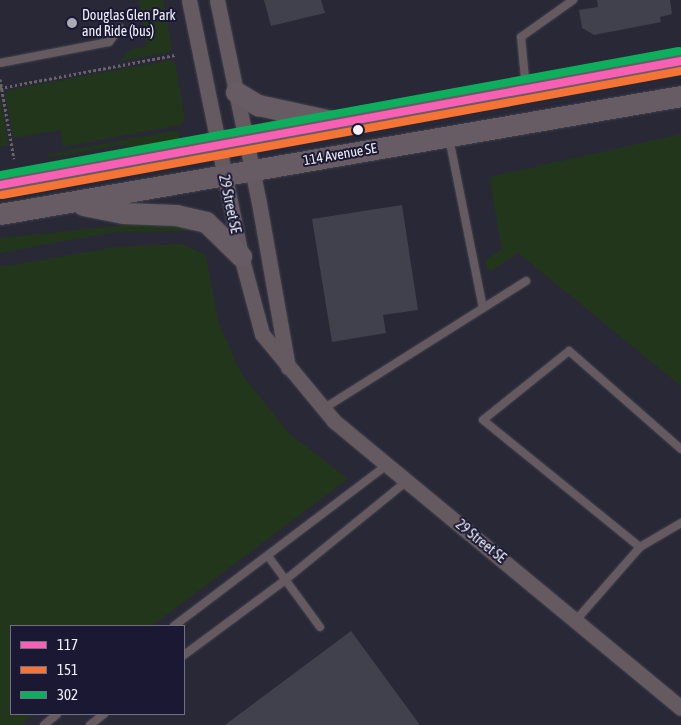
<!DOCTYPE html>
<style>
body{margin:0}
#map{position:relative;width:681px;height:725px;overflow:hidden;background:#292837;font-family:"Asap Condensed",sans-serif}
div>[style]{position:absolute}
.green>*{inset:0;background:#22361c}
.building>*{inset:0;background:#41404d}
.path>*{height:3px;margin-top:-1.5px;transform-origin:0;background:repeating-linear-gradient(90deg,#696268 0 2.5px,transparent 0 5px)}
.roads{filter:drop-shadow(0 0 1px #42424d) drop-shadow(0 0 1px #42424d)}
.service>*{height:8px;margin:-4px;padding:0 4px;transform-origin:4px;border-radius:4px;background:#645a5f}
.minor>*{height:15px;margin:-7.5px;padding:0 7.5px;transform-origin:7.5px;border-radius:7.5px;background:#645a5f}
.secondary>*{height:21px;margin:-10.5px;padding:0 10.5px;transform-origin:10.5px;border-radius:10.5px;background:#675c63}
.bus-1>*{height:8px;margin:-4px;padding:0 4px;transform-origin:4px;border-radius:4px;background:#f860b3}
.bus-2>*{height:8px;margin:-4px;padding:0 4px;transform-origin:4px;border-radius:4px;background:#f57335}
.bus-3>*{height:8px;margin:-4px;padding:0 4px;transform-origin:4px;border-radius:4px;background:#0daf5c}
.dots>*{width:14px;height:14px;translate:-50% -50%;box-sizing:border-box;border:2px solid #1a1832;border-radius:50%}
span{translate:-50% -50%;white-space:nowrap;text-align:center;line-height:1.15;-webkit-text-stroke:4px #1a1832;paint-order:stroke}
.poi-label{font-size:14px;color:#f1f2fd}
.left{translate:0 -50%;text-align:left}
.street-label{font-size:14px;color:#f1f2fd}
.legend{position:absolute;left:10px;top:625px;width:175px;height:90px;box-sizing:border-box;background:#1a1832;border:1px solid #706f83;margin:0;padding:6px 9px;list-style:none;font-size:15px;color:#f1f2fd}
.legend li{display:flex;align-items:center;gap:10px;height:25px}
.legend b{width:25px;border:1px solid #706f83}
</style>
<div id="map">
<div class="green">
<div style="clip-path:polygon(139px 0,163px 0,172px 48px,169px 52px,119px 61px,130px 50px,147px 46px)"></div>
<div style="clip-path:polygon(171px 60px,175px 63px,185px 119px,181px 125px,63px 147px,60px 130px,16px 138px,13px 136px,5px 96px,8px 90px)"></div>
<div style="clip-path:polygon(0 96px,8px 141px,8px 145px,0 147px)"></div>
<div style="clip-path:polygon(178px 130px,179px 140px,144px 149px,121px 145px,49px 158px,48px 154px)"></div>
<div style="clip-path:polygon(681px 134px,681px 386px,518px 253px,490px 272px,484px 261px,502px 249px,489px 177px)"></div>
<div style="clip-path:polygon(142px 223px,173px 224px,198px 231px,113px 232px,0 253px,0 238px)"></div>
<div style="clip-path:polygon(182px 244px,206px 255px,218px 321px,241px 373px,289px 433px,348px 479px,152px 626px,11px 626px,11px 714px,35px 714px,21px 725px,0 725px,0 267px,114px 247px)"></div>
</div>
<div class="building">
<div style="clip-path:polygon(264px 0,321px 0,325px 13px,271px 26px)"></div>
<div style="clip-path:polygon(597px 0,670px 0,672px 14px,660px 17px,661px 22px,594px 35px,582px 28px,579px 10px,598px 7px)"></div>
<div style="clip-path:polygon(402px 205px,418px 310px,383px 315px,386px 333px,332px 342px,312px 219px)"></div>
<div style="clip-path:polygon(351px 631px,420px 725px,225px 725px)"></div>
</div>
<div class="path">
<div style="left:0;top:79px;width:81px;rotate:80.1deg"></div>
<div style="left:0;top:88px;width:178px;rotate:-10.7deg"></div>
</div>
<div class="roads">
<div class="service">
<div style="left:0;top:63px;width:111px;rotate:-10.9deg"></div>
<div style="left:109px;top:42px;width:18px;rotate:-52deg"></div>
<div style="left:526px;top:89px;width:52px;rotate:-95.5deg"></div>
<div style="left:521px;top:37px;width:64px;rotate:-35.4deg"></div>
<div style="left:449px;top:138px;width:173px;rotate:78.7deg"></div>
<div style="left:323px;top:409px;width:240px;rotate:-32.2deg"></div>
<div style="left:681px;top:449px;width:149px;rotate:-138.8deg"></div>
<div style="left:569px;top:351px;width:110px;rotate:141.3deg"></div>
<div style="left:483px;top:420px;width:202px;rotate:39deg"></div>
<div style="left:640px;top:547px;width:48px;rotate:-30.3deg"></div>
<div style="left:268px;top:556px;width:88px;rotate:53.8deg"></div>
<div style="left:577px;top:619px;width:96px;rotate:-48.8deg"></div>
<div style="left:174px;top:626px;width:268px;rotate:-37.1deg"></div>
<div style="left:184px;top:655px;width:124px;rotate:-36.5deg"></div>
<div style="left:284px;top:581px;width:159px;rotate:-39.1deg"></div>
<div style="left:44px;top:725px;width:17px;rotate:-40deg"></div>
<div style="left:90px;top:725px;width:18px;rotate:-38deg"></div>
</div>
<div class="minor">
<div style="left:189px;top:0;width:261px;rotate:78.5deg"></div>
<div style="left:241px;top:256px;width:81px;rotate:74.9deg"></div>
<div style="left:262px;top:334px;width:113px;rotate:50.4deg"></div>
<div style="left:334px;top:421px;width:450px;rotate:39.6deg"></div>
<div style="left:217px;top:0;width:207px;rotate:78.3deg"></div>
<div style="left:259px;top:203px;width:167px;rotate:80deg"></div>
</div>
<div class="secondary">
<div style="left:236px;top:92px;width:26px;rotate:31deg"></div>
<div style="left:258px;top:105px;width:80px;rotate:12.3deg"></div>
<div style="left:0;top:185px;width:692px;rotate:-10.32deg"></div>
<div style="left:83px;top:205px;width:41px;rotate:11.3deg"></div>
<div style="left:123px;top:213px;width:53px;rotate:2.2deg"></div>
<div style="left:176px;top:215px;width:31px;rotate:13deg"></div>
<div style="left:206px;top:222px;width:49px;rotate:44.2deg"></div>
<div style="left:0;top:214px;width:691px;rotate:-9.83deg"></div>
</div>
</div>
<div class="bus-1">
<div style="left:0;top:185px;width:692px;rotate:-10.32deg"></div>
</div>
<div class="bus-2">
<div style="left:2px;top:195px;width:690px;rotate:-10.35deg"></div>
</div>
<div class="bus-3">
<div style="left:0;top:175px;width:690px;rotate:-10.35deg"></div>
</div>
<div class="dots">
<div style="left:72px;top:23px;background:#ababb8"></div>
<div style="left:358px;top:130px;background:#f1f2fd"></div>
</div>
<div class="poi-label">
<span class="left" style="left:82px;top:23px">Douglas Glen Park<br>and Ride (bus)</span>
</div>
<div class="street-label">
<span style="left:340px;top:154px;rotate:-10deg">114 Avenue SE</span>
<span style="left:230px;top:204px;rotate:78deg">29 Street SE</span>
<span style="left:481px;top:541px;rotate:39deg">29 Street SE</span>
</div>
<ul class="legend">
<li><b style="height:6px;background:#f860b3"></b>117</li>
<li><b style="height:6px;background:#f57335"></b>151</li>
<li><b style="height:6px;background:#0daf5c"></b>302</li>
</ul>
</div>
